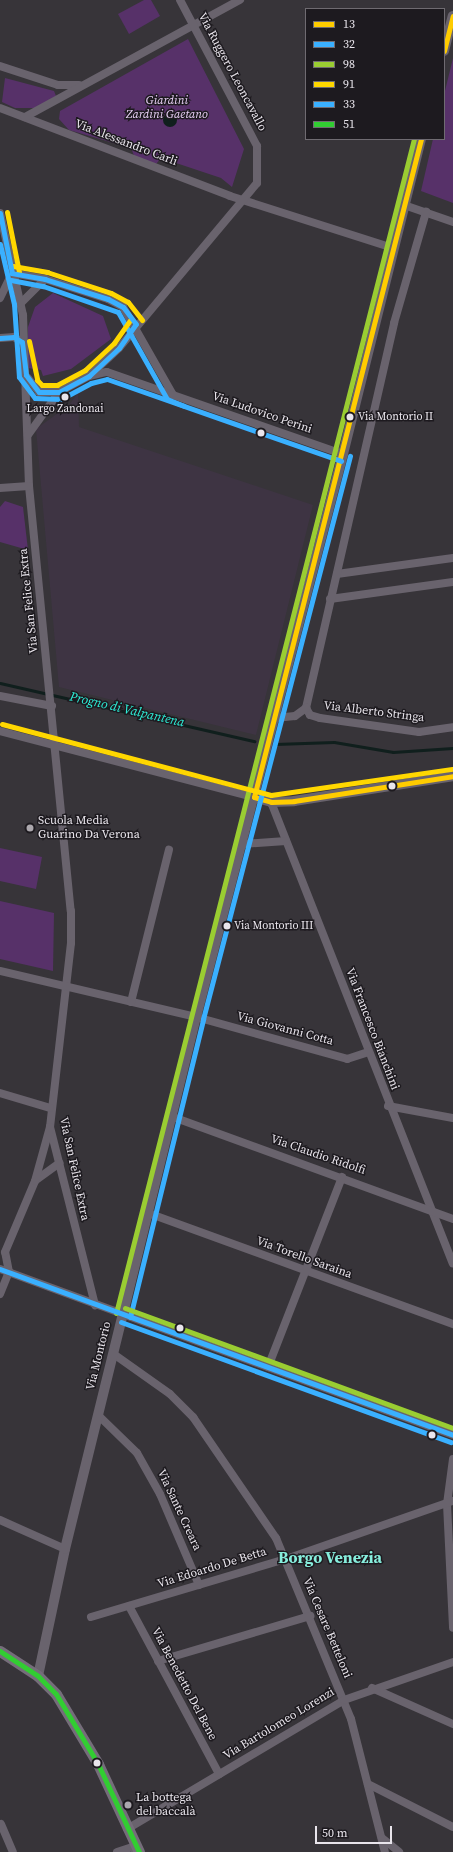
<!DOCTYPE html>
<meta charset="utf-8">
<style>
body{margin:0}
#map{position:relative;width:453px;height:1852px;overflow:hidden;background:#373439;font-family:"Source Serif 4",serif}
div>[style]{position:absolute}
.built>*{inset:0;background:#3e3443}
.green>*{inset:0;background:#573169}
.water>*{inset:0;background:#101f1d}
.round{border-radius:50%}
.stream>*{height:3px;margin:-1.5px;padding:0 1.5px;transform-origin:1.5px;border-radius:1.5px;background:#101f1d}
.minor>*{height:8px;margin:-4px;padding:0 4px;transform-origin:4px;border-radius:4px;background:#69636d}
.tertiary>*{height:10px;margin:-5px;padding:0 5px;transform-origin:5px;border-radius:5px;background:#69636d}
.secondary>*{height:11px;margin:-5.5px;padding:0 5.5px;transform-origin:5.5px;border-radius:5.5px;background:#756d7a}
.bus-1>*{height:5px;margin:-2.5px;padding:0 2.5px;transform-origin:2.5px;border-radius:2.5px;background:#fc0}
.bus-2>*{height:5px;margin:-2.5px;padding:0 2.5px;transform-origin:2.5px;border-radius:2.5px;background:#3ab0ff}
.bus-3>*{height:5px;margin:-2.5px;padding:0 2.5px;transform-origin:2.5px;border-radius:2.5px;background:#9acd32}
.bus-4>*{height:5px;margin:-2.5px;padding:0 2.5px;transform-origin:2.5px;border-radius:2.5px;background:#ffd700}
.bus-5>*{height:5px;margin:-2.5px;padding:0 2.5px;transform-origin:2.5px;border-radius:2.5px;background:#3ab0ff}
.bus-6>*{height:5px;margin:-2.5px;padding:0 2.5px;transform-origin:2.5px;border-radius:2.5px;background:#32cd32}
.dots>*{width:11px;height:11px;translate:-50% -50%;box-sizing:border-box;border:2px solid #1d1a1f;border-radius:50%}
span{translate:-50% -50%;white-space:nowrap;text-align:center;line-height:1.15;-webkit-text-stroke:3px #1d1a1f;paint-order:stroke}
.bus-label{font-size:11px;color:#e9e5ec}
.left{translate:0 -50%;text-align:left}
.street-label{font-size:12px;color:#e9e5ec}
.park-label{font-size:12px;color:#ead1f8;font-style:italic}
.poi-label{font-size:12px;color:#e9e5ec}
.water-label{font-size:13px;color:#2ef0d9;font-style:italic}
.district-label{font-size:16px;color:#87eedd;font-weight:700}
.legend{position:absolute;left:305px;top:8px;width:140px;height:132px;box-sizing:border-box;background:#1d1a1f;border:1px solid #6f6b71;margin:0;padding:5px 7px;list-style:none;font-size:12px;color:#e9e5ec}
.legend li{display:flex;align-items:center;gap:8px;height:20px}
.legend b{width:20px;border:1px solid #6f6b71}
.scale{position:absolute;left:315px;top:1826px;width:77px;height:18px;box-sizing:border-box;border:2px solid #e9e5ec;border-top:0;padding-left:5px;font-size:12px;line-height:14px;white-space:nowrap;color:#e9e5ec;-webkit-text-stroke:3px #1d1a1f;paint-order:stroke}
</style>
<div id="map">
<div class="built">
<div style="clip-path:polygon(78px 393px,79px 427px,313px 505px,256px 735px,59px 687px,36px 429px,69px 405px)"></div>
</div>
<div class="green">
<div style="clip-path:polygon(144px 0,151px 0,160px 16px,129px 34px,118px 14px)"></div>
<div style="clip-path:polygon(188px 39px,244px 149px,232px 187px,221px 178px,161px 158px,156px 164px,135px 158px,131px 148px,69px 130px,59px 119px,60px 111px)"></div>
<div style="clip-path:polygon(453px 58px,453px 203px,421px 191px,433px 139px,444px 139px,444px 95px)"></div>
<div style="clip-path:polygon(5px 78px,54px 91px,56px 96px,35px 108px,15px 108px,2px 102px)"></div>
<div style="clip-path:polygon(53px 293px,103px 316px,111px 339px,71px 369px,43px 376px,41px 370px,28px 368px,28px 327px,35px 307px)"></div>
<div style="clip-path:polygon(5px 501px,23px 507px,28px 550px,0 542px,0 507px)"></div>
<div style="clip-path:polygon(0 848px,42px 857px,36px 889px,0 881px)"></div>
<div style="clip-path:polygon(0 901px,54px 913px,53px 971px,0 959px)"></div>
</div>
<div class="water">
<div class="round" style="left:163px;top:113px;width:14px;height:14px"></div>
</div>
<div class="stream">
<div style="left:0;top:683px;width:261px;rotate:12.9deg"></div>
<div style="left:275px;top:744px;width:59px;rotate:-1.9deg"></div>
<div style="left:334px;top:742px;width:60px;rotate:9.6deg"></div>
<div style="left:393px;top:752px;width:60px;rotate:-3.8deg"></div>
</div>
<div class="minor">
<div style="left:0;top:66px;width:61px;rotate:18.1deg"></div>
<div style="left:58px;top:85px;width:21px"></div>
<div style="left:0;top:108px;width:246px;rotate:20.9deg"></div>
<div style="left:230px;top:196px;width:171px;rotate:17.7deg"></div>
<div style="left:25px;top:117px;width:245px;rotate:-28.6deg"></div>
<div style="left:404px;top:205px;width:52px;rotate:19.1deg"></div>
<div style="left:0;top:213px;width:105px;rotate:77.3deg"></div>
<div style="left:23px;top:315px;width:171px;rotate:88deg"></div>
<div style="left:29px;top:486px;width:427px;rotate:84.4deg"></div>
<div style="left:71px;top:911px;width:32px;rotate:90deg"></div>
<div style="left:71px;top:943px;width:185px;rotate:96.5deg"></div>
<div style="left:50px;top:1127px;width:184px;rotate:75.8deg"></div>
<div style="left:12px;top:273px;width:34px;rotate:10deg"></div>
<div style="left:45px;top:279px;width:66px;rotate:17.6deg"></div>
<div style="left:108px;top:299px;width:17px;rotate:28deg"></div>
<div style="left:123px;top:307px;width:101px;rotate:60.4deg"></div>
<div style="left:0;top:298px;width:28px;rotate:-64deg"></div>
<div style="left:21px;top:303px;width:34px;rotate:-45deg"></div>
<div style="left:0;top:338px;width:14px;rotate:-4deg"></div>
<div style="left:14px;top:337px;width:9px;rotate:32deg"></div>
<div style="left:89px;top:376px;width:18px;rotate:-13deg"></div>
<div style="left:107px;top:372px;width:250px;rotate:19.2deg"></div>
<div style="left:27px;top:377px;width:19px;rotate:51deg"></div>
<div style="left:39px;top:392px;width:20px"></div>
<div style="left:28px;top:435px;width:53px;rotate:-54.2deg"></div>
<div style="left:59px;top:392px;width:34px;rotate:-28deg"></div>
<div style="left:89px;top:376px;width:41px;rotate:-43deg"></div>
<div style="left:119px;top:348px;width:215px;rotate:-50.1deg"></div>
<div style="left:257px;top:183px;width:37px;rotate:-90deg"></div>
<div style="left:257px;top:146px;width:165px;rotate:-117.8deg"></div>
<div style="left:0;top:488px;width:29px;rotate:-4deg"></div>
<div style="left:337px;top:574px;width:117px;rotate:-7.9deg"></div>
<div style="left:330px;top:599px;width:124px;rotate:-7.9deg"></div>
<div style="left:0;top:696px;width:53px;rotate:10.9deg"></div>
<div style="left:306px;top:708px;width:395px;rotate:-77.1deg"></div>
<div style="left:394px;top:323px;width:116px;rotate:-73.9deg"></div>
<div style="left:306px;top:708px;width:8px;rotate:60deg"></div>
<div style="left:310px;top:715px;width:10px;rotate:17deg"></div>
<div style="left:320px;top:718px;width:100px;rotate:8deg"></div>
<div style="left:419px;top:732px;width:34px;rotate:-8deg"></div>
<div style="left:275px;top:718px;width:20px;rotate:-6deg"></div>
<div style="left:295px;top:716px;width:14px;rotate:-36deg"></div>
<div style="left:0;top:731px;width:262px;rotate:14.6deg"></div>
<div style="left:271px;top:802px;width:496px;rotate:68.5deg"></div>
<div style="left:242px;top:844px;width:44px;rotate:-3.9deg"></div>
<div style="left:0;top:971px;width:201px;rotate:13.2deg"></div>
<div style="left:196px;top:1017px;width:157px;rotate:15.5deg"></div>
<div style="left:347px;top:1059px;width:23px;rotate:-18deg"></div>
<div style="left:131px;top:1002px;width:157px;rotate:-76deg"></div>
<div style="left:0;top:1093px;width:52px;rotate:16.7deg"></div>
<div style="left:388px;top:1106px;width:66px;rotate:10.5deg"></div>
<div style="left:173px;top:1117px;width:298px;rotate:20deg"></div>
<div style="left:36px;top:1180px;width:29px;rotate:-36deg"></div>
<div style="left:148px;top:1213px;width:325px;rotate:20deg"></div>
<div style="left:0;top:1269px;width:482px;rotate:20.1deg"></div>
<div style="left:0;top:1294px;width:24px;rotate:-68deg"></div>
<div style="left:9px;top:1272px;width:20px;rotate:-101deg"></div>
<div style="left:5px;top:1252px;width:77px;rotate:-67.1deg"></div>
<div style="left:35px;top:1181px;width:56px;rotate:-74.5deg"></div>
<div style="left:115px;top:1355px;width:67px;rotate:35.3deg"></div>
<div style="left:170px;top:1394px;width:33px;rotate:45deg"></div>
<div style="left:193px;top:1417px;width:147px;rotate:55.6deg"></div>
<div style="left:276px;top:1538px;width:196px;rotate:67.5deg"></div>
<div style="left:351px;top:1719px;width:137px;rotate:75.7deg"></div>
<div style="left:268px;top:1367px;width:204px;rotate:-68.7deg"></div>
<div style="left:98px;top:1415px;width:54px;rotate:44.3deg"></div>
<div style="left:137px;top:1453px;width:47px;rotate:60.7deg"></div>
<div style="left:160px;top:1494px;width:99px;rotate:66.8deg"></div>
<div style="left:453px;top:1459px;width:45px;rotate:97.6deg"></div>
<div style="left:447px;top:1504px;width:124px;rotate:87.2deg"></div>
<div style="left:0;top:1520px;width:71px;rotate:24deg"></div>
<div style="left:129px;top:1606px;width:191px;rotate:61.8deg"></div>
<div style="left:91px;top:1617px;width:203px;rotate:-16.6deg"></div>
<div style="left:286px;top:1559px;width:177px;rotate:-19.2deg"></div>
<div style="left:158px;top:1661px;width:159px;rotate:-16.5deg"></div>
<div style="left:372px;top:1688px;width:89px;rotate:24deg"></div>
<div style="left:368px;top:1784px;width:95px;rotate:26.8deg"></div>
<div style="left:1px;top:1824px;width:30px;rotate:67deg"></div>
<div style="left:127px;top:1829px;width:252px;rotate:-30.7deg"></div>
<div style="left:344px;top:1700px;width:115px;rotate:-19.2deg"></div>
<div style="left:382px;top:1838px;width:22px;rotate:39deg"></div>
<div style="left:117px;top:1852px;width:20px;rotate:-18deg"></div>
<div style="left:136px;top:1846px;width:5px;rotate:101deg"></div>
</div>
<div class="tertiary">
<div style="left:444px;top:51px;width:36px;rotate:-76deg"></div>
<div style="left:254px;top:797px;width:18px;rotate:16deg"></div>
<div style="left:271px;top:802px;width:23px;rotate:-2deg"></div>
<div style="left:294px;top:801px;width:161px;rotate:-8.9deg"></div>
<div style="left:38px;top:1676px;width:130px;rotate:-78deg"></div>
<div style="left:65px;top:1549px;width:548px;rotate:-76.17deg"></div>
<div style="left:196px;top:1017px;width:582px;rotate:-75.37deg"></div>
<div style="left:343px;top:454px;width:325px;rotate:-76.1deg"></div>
</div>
<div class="secondary">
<div style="left:0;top:1651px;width:45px;rotate:33.3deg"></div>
<div style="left:38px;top:1676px;width:25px;rotate:45deg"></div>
<div style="left:56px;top:1694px;width:82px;rotate:59deg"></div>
<div style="left:98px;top:1764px;width:97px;rotate:65deg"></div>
</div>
<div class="bus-1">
<div style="left:444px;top:51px;width:36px;rotate:-76deg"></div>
<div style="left:254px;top:797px;width:679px;rotate:-75.76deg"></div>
<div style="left:254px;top:797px;width:18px;rotate:16deg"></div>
<div style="left:271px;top:802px;width:23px;rotate:-2deg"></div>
<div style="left:294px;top:801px;width:161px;rotate:-8.9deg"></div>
</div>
<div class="bus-2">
<div style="left:0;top:244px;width:62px;rotate:76.9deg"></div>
<div style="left:14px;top:304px;width:73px;rotate:86.1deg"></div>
<div style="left:19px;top:377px;width:26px;rotate:53deg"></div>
<div style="left:35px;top:398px;width:26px;rotate:2deg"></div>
<div style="left:61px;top:399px;width:34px;rotate:-28deg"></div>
<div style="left:91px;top:383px;width:16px;rotate:-14deg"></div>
<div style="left:107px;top:379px;width:248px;rotate:19.3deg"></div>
<div style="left:11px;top:280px;width:33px;rotate:11deg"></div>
<div style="left:43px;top:286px;width:79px;rotate:19.1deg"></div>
<div style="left:118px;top:312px;width:100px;rotate:60.6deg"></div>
<div style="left:167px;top:399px;width:18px;rotate:22deg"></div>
<div style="left:130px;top:1317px;width:307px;rotate:-76.2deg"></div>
<div style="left:203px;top:1019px;width:582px;rotate:-75.37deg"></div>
<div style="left:121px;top:1322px;width:351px;rotate:20deg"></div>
</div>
<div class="bus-3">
<div style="left:125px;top:1308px;width:349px;rotate:20.1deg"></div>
<div style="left:116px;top:1313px;width:1211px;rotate:-75.76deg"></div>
</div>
<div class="bus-4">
<div style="left:7px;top:212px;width:61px;rotate:78.7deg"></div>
<div style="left:13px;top:266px;width:35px;rotate:10deg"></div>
<div style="left:47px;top:272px;width:67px;rotate:18.2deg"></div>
<div style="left:111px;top:293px;width:19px;rotate:28deg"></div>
<div style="left:128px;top:302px;width:23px;rotate:52deg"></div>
<div style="left:29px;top:341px;width:40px;rotate:78deg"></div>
<div style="left:37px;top:380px;width:7px;rotate:45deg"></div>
<div style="left:42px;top:385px;width:15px"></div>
<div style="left:57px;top:385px;width:32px;rotate:-28deg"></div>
<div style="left:85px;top:370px;width:40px;rotate:-43deg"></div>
<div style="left:114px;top:343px;width:28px;rotate:-55deg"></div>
<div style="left:2px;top:724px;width:278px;rotate:14.8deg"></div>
<div style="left:271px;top:795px;width:183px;rotate:-8.2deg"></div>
</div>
<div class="bus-5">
<div style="left:0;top:213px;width:61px;rotate:78.7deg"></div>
<div style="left:0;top:338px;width:14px;rotate:-4deg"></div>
<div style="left:14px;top:337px;width:9px;rotate:32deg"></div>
<div style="left:22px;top:342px;width:33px;rotate:83deg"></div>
<div style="left:26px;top:375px;width:21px;rotate:53deg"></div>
<div style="left:39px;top:392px;width:20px"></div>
<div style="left:59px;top:392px;width:34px;rotate:-28deg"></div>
<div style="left:89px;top:376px;width:41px;rotate:-43deg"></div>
<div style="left:119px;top:348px;width:29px;rotate:-55deg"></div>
<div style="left:136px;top:324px;width:21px;rotate:-127deg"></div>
<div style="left:123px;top:307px;width:17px;rotate:-152deg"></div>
<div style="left:108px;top:299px;width:66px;rotate:-162.4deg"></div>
<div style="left:45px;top:279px;width:34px;rotate:-170deg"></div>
<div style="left:0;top:1269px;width:482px;rotate:20.1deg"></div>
</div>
<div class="bus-6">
<div style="left:0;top:1651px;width:45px;rotate:33.3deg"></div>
<div style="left:38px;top:1676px;width:25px;rotate:45deg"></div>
<div style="left:56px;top:1694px;width:82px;rotate:59deg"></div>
<div style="left:98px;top:1764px;width:97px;rotate:65deg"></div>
</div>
<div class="dots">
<div style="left:65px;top:397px;background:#e9e5ec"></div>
<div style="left:350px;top:417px;background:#e9e5ec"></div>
<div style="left:261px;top:433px;background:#e9e5ec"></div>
<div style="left:392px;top:786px;background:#e9e5ec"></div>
<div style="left:30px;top:828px;background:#aba7ad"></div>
<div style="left:227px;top:926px;background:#e9e5ec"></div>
<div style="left:180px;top:1328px;background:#e9e5ec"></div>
<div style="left:432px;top:1435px;background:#e9e5ec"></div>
<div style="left:97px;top:1763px;background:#e9e5ec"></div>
<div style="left:128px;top:1805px;background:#aba7ad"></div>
</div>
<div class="bus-label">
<span style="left:65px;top:409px">Largo Zandonai</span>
<span class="left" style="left:358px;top:417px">Via Montorio II</span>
<span class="left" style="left:234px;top:926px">Via Montorio III</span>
</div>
<div class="street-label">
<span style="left:232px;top:72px;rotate:62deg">Via Ruggero Leoncavallo</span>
<span style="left:126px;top:143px;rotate:21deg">Via Alessandro Carli</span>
<span style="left:262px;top:413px;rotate:19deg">Via Ludovico Perini</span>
<span style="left:29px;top:601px;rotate:-96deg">Via San Felice Extra</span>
<span style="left:374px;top:712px;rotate:7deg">Via Alberto Stringa</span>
<span style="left:285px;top:1029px;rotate:15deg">Via Giovanni Cotta</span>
<span style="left:372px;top:1029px;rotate:69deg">Via Francesco Bianchini</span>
<span style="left:318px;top:1155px;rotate:19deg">Via Claudio Ridolfi</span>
<span style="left:74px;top:1169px;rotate:78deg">Via San Felice Extra</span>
<span style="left:304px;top:1258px;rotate:20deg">Via Torello Saraina</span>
<span style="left:99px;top:1356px;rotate:-76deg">Via Montorio</span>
<span style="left:179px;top:1510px;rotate:65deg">Via Sante Creara</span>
<span style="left:212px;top:1568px;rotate:-17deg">Via Edoardo De Betta</span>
<span style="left:327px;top:1628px;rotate:67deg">Via Cesare Betteloni</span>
<span style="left:184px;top:1684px;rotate:62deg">Via Benedetto Del Bene</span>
<span style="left:279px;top:1724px;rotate:-31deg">Via Bartolomeo Lorenzi</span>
</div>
<div class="park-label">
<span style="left:167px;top:108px">Giardini<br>Zardini Gaetano</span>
</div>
<div class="poi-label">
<span class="left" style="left:38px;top:828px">Scuola Media<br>Guarino Da Verona</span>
<span class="left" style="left:136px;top:1805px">La bottega<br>del baccalà</span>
</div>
<div class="water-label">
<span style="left:127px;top:710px;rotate:13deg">Progno di Valpantena</span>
</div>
<div class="district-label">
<span style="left:330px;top:1557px">Borgo Venezia</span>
</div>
<ul class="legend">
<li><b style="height:5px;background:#fc0"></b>13</li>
<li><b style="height:5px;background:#3ab0ff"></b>32</li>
<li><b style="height:5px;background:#9acd32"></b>98</li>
<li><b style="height:5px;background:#ffd700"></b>91</li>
<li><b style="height:5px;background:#3ab0ff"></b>33</li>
<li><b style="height:5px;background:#32cd32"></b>51</li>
</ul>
<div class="scale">50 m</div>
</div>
